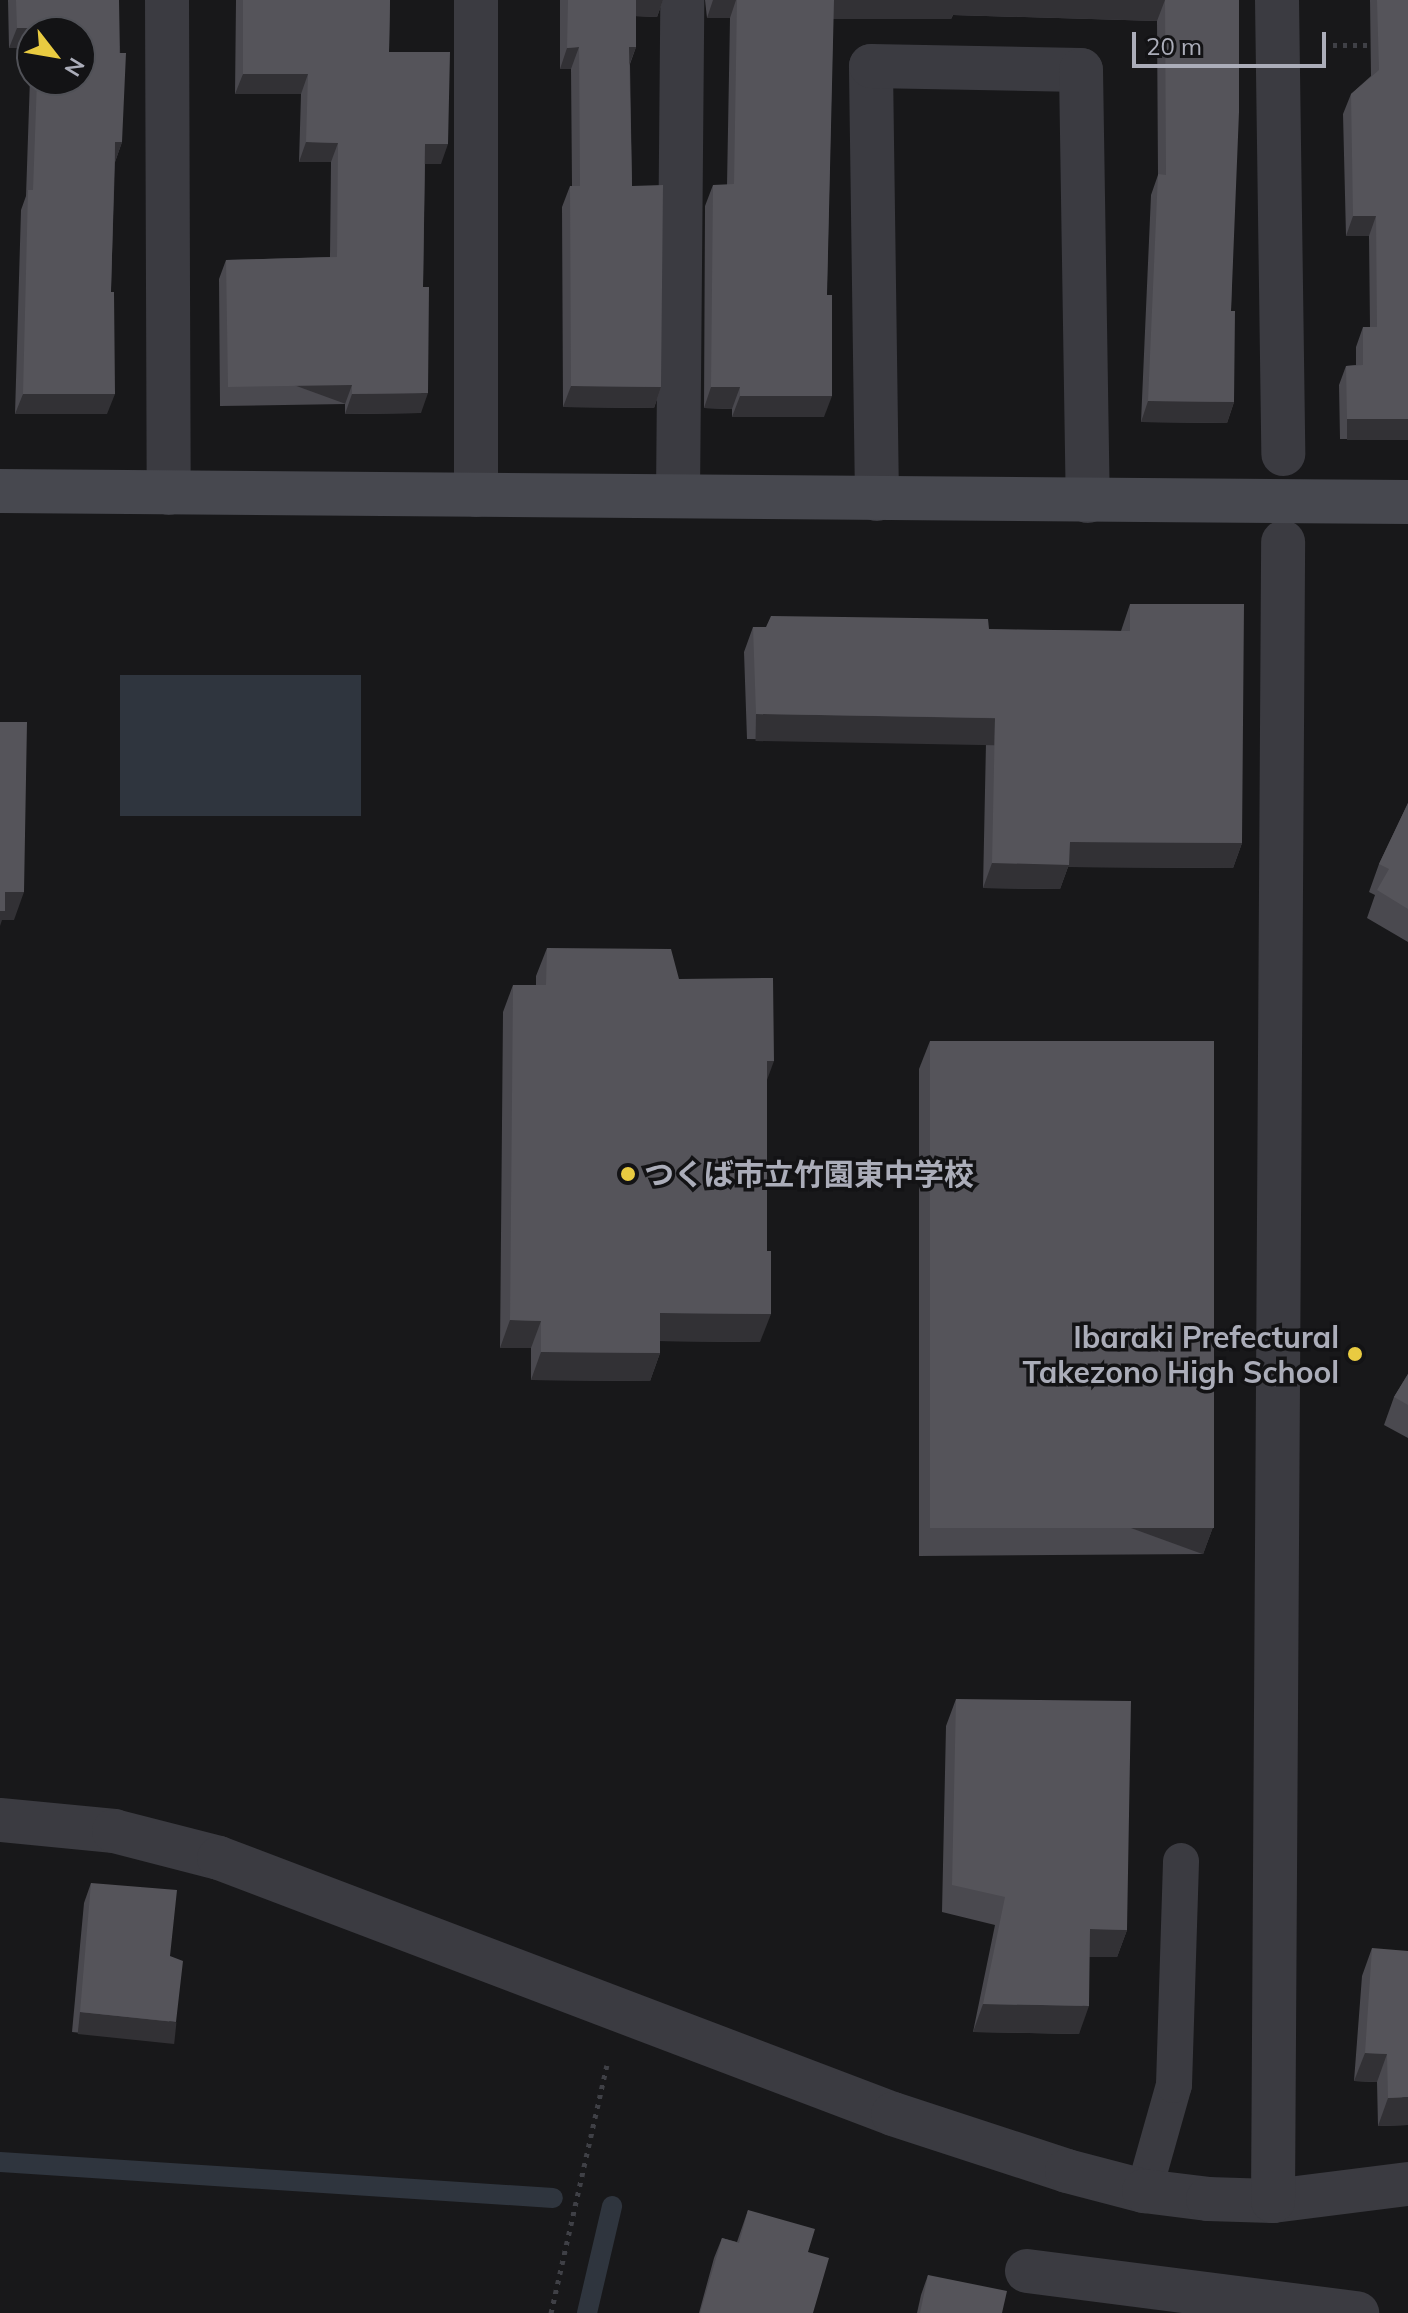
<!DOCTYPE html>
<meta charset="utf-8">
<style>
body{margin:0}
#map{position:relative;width:1408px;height:2313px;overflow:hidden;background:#18181a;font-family:Mulish,"Noto Sans JP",sans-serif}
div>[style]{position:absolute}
.water>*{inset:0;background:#2f353e;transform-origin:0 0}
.stream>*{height:20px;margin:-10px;padding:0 10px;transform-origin:10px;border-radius:10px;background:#2f353e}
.path>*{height:5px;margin-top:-2.5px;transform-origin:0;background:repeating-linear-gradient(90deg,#3f4046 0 4px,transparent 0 10px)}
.lane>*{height:36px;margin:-18px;padding:0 18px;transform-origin:18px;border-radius:18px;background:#3b3b41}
.street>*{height:44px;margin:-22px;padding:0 22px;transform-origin:22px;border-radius:22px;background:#3b3b41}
.secondary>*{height:44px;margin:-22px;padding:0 22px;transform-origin:22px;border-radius:22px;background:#47484f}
.wall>*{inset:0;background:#4a494f}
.shaded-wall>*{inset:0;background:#323135;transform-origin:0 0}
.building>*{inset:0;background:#55545a;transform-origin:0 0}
.dots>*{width:22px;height:22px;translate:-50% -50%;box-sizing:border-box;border:4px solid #131315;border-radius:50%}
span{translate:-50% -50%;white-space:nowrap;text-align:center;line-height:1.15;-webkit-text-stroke:7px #131315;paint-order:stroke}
.poi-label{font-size:30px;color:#abadb9;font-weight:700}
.left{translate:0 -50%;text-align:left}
.right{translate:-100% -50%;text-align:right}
.north{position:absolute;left:16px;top:16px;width:80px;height:80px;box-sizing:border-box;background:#131315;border:2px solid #505157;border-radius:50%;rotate:121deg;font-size:22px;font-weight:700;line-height:32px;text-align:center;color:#abadb9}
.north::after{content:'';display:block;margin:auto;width:28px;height:36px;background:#e9cb41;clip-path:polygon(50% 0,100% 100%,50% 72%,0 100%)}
.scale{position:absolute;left:1132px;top:32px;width:194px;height:36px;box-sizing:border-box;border:4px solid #abadb9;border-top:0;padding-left:10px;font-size:24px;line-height:28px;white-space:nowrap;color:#abadb9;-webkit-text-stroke:6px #131315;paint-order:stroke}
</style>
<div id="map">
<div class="water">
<div style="left:120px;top:675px;width:241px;height:141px"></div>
</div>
<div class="stream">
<div style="left:0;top:2162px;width:554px;rotate:3.72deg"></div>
<div style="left:587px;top:2313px;width:110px;rotate:-76.8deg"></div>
</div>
<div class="path">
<div style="left:1333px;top:45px;width:42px"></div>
<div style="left:551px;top:2313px;width:254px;rotate:-77.3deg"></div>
</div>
<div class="lane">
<div style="left:1144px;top:2191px;width:110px;rotate:-74.2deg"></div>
<div style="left:1174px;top:2085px;width:224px;rotate:-88.2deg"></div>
</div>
<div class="street">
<div style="left:167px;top:0;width:493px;rotate:89.8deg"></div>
<div style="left:476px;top:0;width:495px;rotate:90deg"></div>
<div style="left:1277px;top:0;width:454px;rotate:89.2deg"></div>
<div style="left:678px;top:496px;width:496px;rotate:-89.5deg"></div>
<div style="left:877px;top:499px;width:433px;rotate:-90.8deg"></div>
<div style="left:871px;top:66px;width:210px;rotate:1.1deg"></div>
<div style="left:1081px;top:70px;width:431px;rotate:89.1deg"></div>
<div style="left:0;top:1820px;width:115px;rotate:5.5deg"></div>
<div style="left:114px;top:1831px;width:108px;rotate:14.4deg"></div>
<div style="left:219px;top:1858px;width:721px;rotate:20.8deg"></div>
<div style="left:893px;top:2114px;width:183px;rotate:18.1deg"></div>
<div style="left:1067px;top:2171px;width:80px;rotate:14.6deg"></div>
<div style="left:1144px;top:2191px;width:64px;rotate:7.1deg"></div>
<div style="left:1208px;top:2199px;width:65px;rotate:1.8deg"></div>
<div style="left:1273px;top:2201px;width:136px;rotate:-7.2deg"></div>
<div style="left:1273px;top:2201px;width:1659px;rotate:-89.65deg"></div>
<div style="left:1027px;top:2271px;width:333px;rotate:7.3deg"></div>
</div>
<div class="secondary">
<div style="left:0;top:491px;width:1408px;rotate:0.45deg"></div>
</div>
<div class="wall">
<div style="clip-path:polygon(evenodd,8px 0,119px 0,122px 142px,115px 162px,107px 414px,15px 414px,21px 210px,26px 196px,31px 48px,9px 48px,8px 0,32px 32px,80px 32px,80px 80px,32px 80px,32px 32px)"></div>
<div style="clip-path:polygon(236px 0,390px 0,389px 52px,441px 164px,425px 164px,421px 413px,345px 414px,345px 404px,220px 406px,219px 279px,226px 260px,330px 257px,331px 162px,299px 162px,301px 94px,235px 94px)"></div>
<div style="clip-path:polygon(560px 0,663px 0,657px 17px,636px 16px,636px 47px,630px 64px,632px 186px,661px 387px,654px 408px,563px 407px,562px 207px,570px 186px,572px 186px,571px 69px,560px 69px)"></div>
<div style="clip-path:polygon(705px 0,1239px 0,1231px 311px,1234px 402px,1227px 423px,1141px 422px,1151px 195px,1158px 175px,1157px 21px,953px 15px,951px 19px,833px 19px,824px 417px,732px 417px,732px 409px,704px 408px,705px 206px,713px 185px,727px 185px,730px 18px,707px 18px)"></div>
<div style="clip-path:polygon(1370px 0,1408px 0,1408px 439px,1340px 439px,1339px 385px,1346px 366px,1356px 365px,1356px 347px,1363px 327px,1370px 327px,1369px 236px,1346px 236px,1343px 114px,1351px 94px,1371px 76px)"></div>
<div style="clip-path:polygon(1130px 604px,1242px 843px,1233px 868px,1068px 867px,1060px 889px,983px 888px,986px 742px,747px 739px,744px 652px,753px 627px,1121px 631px)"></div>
<div style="clip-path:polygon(1408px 803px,1408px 942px,1367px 918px,1375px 895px,1369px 892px,1379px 864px)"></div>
<div style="clip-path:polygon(547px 948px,679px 979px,767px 1080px,767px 1251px,760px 1342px,660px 1341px,660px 1353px,650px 1381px,531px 1380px,531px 1348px,500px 1348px,503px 1012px,513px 985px,536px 985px,536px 976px)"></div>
<div style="clip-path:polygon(930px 1041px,1213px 1527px,1203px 1554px,919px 1556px,919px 1069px)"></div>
<div style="clip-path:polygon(1408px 1374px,1408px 1438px,1384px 1425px,1394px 1397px)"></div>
<div style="clip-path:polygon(956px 1699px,1127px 1930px,1117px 1957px,1089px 1957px,1079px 2034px,973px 2032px,995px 1925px,942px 1912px,946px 1726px)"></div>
<div style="clip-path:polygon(91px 1883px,170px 1956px,169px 2042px,72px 2032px,84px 1903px)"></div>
<div style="clip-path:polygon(1372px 1948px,1408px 2125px,1378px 2126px,1377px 2082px,1354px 2081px,1362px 1976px)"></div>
<div style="clip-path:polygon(748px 2210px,808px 2252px,813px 2313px,699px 2313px,714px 2258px,722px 2238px,737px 2242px)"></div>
<div style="clip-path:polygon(928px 2275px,1002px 2313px,917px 2313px,921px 2295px)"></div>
</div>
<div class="shaded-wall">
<div style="clip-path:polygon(634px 0,663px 0,657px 17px,628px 16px)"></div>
<div style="clip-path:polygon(713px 0,736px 0,730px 18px,707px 18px)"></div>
<div style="clip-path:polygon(833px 0,1165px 0,1157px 21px,953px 15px,951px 19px,826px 19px)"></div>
<div style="clip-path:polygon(17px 28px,38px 28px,37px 32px,32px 32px,31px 48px,9px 48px)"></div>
<div style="clip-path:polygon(579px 47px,571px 69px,560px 69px,567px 48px)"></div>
<div style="clip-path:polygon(629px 47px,636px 47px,628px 68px)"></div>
<div style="clip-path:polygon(243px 74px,308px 74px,301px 94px,235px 94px)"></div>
<div style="clip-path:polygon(115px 142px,122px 142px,115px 162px)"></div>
<div style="clip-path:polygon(306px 142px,338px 143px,331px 162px,299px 162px)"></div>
<div style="clip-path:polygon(425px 144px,448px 144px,441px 164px,418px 164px)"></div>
<div style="clip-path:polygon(1353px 216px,1376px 216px,1369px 236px,1346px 236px)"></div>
<div style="left:352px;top:385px;width:20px;height:124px;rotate:110deg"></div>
<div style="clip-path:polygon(571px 386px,661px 387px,654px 408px,563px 407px)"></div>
<div style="clip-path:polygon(711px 387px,740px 387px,732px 409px,704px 408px)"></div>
<div style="clip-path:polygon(428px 393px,421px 413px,345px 414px,352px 394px)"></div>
<div style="clip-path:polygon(23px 394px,115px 394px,107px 414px,15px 414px)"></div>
<div style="clip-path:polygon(740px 396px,832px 396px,824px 417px,732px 417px)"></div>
<div style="clip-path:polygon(1148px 401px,1234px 402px,1227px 423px,1141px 422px)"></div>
<div style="left:1347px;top:419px;width:61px;height:21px"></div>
<div style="left:756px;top:714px;width:239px;height:27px;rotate:1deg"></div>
<div style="clip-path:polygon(1070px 842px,1242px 843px,1233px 868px,1068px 867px,1060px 889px,983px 888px,992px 863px)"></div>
<div style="clip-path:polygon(5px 892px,24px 892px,14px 920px,2px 920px,0 926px,0 907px)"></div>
<div style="clip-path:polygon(767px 1061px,774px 1061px,764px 1088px)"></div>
<div style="clip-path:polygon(660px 1313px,771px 1314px,760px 1342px,650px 1341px)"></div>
<div style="clip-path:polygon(510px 1320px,541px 1321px,531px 1348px,500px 1348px)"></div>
<div style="clip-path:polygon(541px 1352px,660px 1353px,650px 1381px,531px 1380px)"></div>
<div style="left:1213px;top:1527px;width:29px;height:284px;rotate:110deg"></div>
<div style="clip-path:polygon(1090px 1929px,1127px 1930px,1117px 1957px,1080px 1957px)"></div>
<div style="clip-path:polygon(983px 2004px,1089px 2006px,1079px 2034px,973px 2032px)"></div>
<div style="left:80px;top:2012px;width:97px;height:22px;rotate:6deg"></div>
<div style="clip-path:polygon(1365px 2053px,1387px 2054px,1377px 2082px,1354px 2081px)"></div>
<div style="clip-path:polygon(1408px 2097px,1408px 2125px,1378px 2126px,1388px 2098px)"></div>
</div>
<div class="building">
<div style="clip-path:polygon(16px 0,119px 0,119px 53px,126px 53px,122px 142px,115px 142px,111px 292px,114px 292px,115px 394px,23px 394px,28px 190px,33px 190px,37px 80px,80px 80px,80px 32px,38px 32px,38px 28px,17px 28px)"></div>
<div style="clip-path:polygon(243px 0,390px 0,389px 52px,450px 52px,448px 144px,425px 144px,423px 287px,429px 287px,428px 393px,352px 394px,352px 385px,228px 387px,226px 260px,337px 257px,338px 143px,306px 142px,308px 74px,243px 74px)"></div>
<div style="clip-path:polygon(568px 0,636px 0,636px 47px,629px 47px,632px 186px,663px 185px,661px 387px,571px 386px,570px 186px,580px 186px,579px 47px,567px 48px)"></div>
<div style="clip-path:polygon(737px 0,834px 0,827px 295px,832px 295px,832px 396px,740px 396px,740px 387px,711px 387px,713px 185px,734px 184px)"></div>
<div style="clip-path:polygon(1163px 0,1239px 0,1239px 112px,1231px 311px,1235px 311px,1234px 402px,1148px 401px,1158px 174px,1166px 175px,1165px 0)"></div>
<div style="clip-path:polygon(1377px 0,1408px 0,1408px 419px,1347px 419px,1346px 366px,1363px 365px,1363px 327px,1377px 327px,1376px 216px,1353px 216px,1351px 94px,1379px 70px)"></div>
<div style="clip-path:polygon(1130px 604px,1244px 604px,1242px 843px,1070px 842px,1069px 865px,992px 863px,995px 718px,756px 714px,753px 627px,766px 627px,771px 616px,988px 619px,989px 629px,1130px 631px)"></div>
<div style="clip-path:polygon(0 722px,27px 722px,24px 892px,5px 892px,5px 911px,0 911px)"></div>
<div style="clip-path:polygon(1408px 803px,1408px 909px,1377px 890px,1389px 869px,1379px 864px)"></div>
<div style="clip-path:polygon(547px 948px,671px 949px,679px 979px,773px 978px,774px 1061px,767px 1061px,767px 1251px,771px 1251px,771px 1314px,660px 1313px,660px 1353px,541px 1352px,541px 1321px,510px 1320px,513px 985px,546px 985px)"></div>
<div style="left:930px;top:1041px;width:284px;height:487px"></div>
<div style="clip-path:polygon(1408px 1374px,1408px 1405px,1394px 1397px)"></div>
<div style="clip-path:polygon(956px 1699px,1131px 1701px,1127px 1930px,1090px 1929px,1089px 2006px,983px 2004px,1005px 1897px,952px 1885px)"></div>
<div style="clip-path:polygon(91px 1883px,177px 1890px,170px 1956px,183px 1961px,176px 2022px,80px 2012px)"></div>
<div style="clip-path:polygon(1372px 1948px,1408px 1951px,1408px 2097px,1388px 2098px,1387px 2054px,1365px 2053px)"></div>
<div style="clip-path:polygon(748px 2210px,815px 2229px,808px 2252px,829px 2258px,813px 2313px,700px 2313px,722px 2238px,739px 2243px)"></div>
<div style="clip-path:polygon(928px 2275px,1007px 2291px,1002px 2313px,920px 2313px)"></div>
</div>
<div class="dots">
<div style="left:628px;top:1174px;background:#e9cb41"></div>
<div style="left:1355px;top:1354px;background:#e9cb41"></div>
</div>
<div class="poi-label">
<span class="left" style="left:644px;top:1174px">つくば市立竹園東中学校</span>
<span class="right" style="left:1339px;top:1354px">Ibaraki Prefectural<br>Takezono High School</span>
</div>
<div class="north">N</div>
<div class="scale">20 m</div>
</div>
